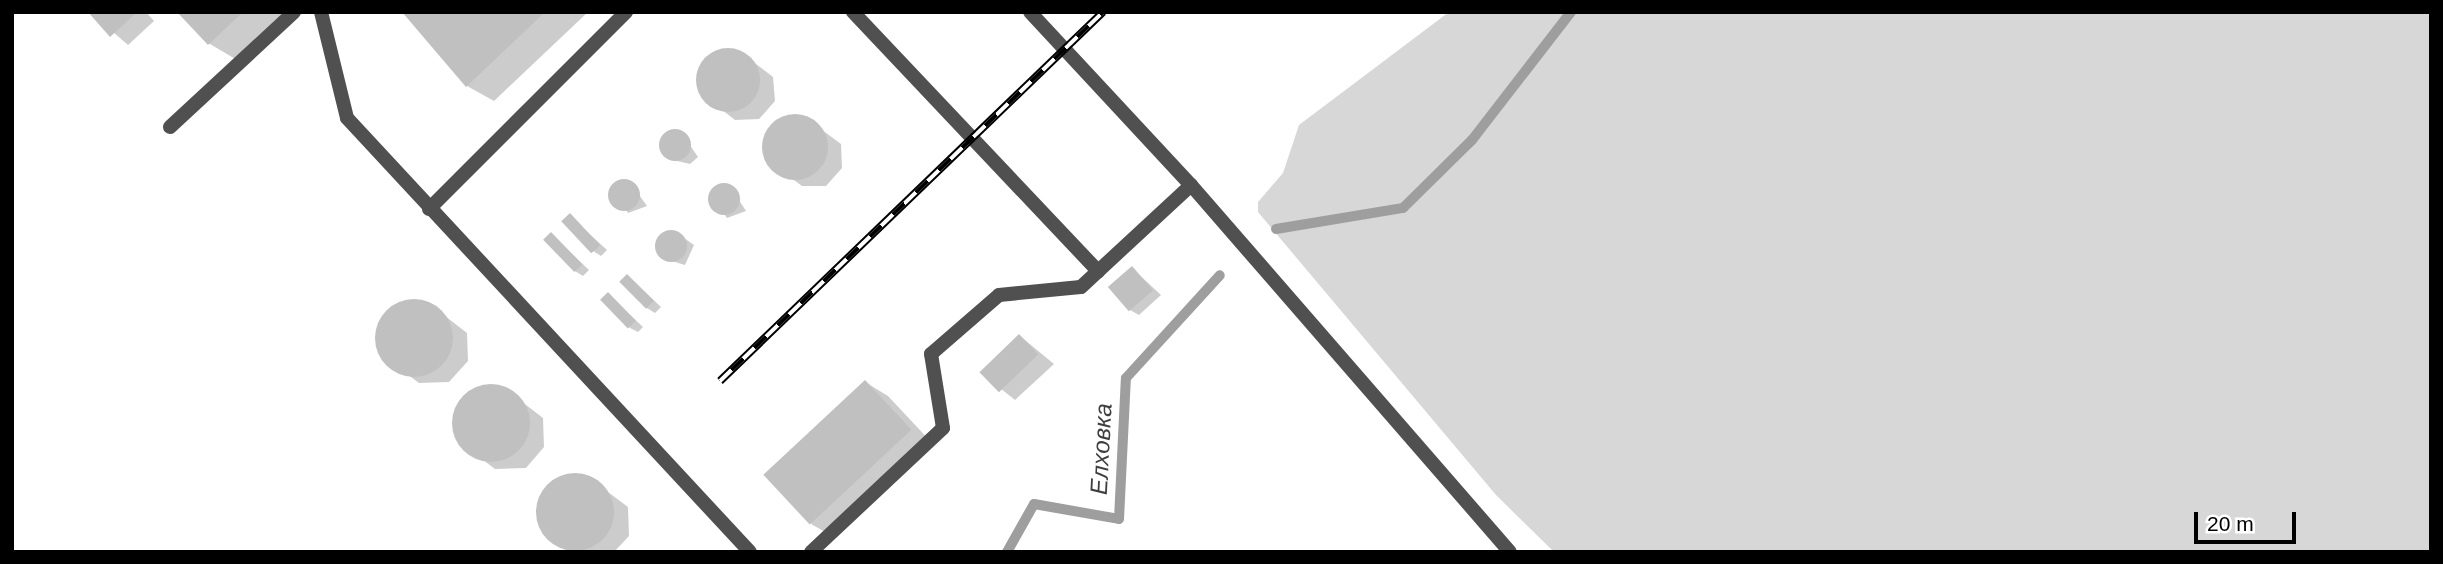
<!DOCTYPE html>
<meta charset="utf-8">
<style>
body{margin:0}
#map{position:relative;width:2443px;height:564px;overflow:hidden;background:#fff;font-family:Arial,sans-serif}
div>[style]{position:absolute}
.green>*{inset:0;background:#d7d7d7}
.shadow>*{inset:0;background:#0003}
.stream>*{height:10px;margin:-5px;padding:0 5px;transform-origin:5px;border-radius:5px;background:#9e9e9e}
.building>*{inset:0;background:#c0c0c0;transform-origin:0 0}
.round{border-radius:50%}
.service>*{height:14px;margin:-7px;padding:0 7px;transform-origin:7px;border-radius:7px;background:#505050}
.rail>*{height:8px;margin-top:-4px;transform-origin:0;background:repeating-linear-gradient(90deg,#fff 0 16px,#000 0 32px);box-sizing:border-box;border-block:2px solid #000}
span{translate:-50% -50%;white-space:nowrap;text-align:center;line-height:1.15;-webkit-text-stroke:7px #fff;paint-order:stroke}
.water-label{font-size:24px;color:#3f3f3f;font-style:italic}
.frame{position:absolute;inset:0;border:14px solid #000;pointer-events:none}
.scale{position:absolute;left:2194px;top:512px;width:102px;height:32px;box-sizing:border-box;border:4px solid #000;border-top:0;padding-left:9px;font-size:21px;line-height:24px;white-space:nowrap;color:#000;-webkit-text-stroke:5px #fff;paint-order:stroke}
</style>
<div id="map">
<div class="green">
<div style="clip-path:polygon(1449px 12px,2431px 12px,2431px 552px,1554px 552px,1496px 495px,1258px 212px,1258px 202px,1283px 173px,1299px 125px)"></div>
</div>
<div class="shadow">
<div style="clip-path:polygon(90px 12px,146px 12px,154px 21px,128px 45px)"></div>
<div style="clip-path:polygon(179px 12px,287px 12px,237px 60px,210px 44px)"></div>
<div style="clip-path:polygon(404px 12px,588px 12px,494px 101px,467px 86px)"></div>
<div style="clip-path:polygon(739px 51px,773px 77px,775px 101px,759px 119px,735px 120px,700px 93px,698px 70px,714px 52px)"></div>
<div style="clip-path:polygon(806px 118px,841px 144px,842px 168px,826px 186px,802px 186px,767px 160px,765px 137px,782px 119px)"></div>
<div style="clip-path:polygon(681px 132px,698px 157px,690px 164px,669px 159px,662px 140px)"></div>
<div style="clip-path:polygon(630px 182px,647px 206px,628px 213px,612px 189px)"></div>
<div style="clip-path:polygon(730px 186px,746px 211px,727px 218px,711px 194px)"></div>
<div style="clip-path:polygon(570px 216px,607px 250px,601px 256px,593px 251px)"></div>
<div style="clip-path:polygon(677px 233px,694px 245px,685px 265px,665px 259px,658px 240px)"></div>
<div style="clip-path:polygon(551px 234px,589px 270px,583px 276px,575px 271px)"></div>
<div style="clip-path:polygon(1132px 268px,1161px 295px,1139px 315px,1130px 310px)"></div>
<div style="clip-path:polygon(628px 276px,661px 307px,655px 313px,647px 308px)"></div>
<div style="clip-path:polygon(608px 294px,643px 327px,638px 332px,630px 328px)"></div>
<div style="clip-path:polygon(427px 302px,467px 333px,468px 361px,449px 382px,419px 383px,380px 354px,379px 325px,398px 304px)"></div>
<div style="clip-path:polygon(1020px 336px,1054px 364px,1015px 400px,981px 373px)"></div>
<div style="clip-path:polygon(865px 382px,888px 396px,933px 444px,834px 537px,811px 524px)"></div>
<div style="clip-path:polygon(504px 388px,543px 418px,544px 447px,526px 468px,495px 469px,457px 440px,455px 411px,474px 390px)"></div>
<div style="clip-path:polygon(588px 477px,628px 507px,629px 536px,614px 552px,568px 552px,541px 529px,540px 500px,558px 479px)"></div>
</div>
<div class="stream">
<div style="left:1276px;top:229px;width:129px;rotate:-9.4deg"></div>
<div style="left:1403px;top:208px;width:97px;rotate:-44.6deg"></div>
<div style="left:1472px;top:140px;width:162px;rotate:-52.3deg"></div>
<div style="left:1007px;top:552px;width:55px;rotate:-60.6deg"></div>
<div style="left:1034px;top:504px;width:86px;rotate:10deg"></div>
<div style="left:1119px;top:519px;width:141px;rotate:-87.2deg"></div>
<div style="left:1126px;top:378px;width:139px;rotate:-47.6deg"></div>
</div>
<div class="building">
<div style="clip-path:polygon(88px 12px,137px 12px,110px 37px)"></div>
<div style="clip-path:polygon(177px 12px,243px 12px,208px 45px)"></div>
<div style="clip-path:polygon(402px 12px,545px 12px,466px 87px)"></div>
<div class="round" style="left:696px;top:48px;width:64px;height:64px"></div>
<div class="round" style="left:762px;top:114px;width:66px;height:66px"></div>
<div class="round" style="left:659px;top:129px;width:32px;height:32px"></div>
<div class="round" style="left:608px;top:179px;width:32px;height:32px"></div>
<div class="round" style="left:708px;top:183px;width:32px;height:32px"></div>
<div style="left:570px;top:213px;width:44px;height:12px;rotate:47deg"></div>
<div class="round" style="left:655px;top:230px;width:32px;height:32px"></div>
<div style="left:551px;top:232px;width:45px;height:11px;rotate:46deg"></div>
<div style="left:1132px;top:266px;width:32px;height:32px;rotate:49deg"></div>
<div style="left:627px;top:274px;width:38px;height:11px;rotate:45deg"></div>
<div style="left:608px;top:292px;width:40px;height:11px;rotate:46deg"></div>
<div class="round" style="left:375px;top:299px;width:78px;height:78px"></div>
<div style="left:1019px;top:334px;width:28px;height:55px;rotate:46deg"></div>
<div style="left:865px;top:380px;width:68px;height:139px;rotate:47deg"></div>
<div class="round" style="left:452px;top:384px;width:78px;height:78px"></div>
<div class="round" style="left:536px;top:473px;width:78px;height:78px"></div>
</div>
<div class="service">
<div style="left:321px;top:12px;width:109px;rotate:76.2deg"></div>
<div style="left:347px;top:118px;width:592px;rotate:47.12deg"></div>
<div style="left:853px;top:12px;width:357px;rotate:46.6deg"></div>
<div style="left:1030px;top:12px;width:236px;rotate:47.1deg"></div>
<div style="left:1191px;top:185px;width:486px;rotate:49deg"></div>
<div style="left:170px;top:127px;width:169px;rotate:-42.8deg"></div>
<div style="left:429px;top:209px;width:279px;rotate:-45deg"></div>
<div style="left:811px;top:552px;width:181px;rotate:-43.2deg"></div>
<div style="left:943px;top:428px;width:75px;rotate:-99.2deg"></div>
<div style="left:931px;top:354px;width:90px;rotate:-40.9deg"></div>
<div style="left:999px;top:295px;width:82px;rotate:-5.6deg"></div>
<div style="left:1081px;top:287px;width:150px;rotate:-42.8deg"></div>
</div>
<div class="rail">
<div style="left:720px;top:381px;width:532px;rotate:-43.93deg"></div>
</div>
<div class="water-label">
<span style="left:1101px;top:449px;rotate:-87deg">Елховка</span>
</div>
<div class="frame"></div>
<div class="scale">20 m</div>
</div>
